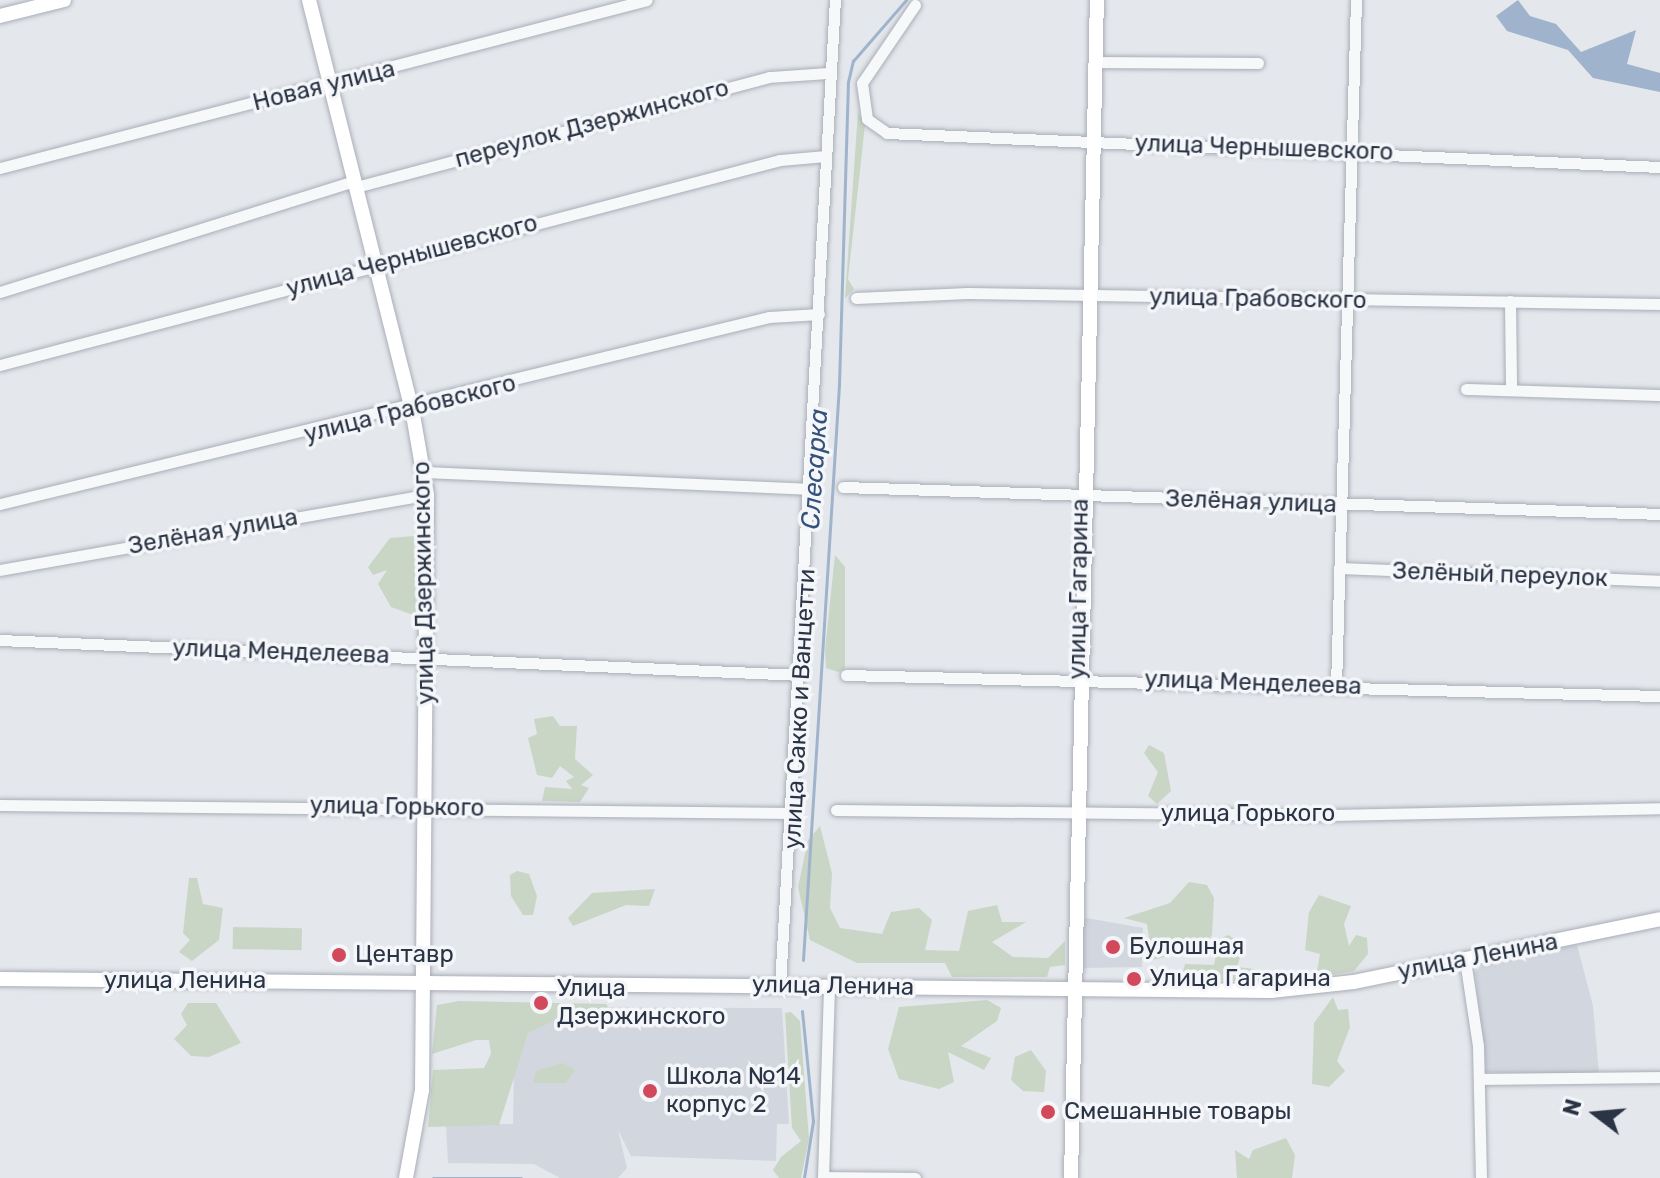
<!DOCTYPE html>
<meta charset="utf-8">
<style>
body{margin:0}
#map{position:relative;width:1660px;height:1178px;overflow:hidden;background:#e4e7ec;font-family:Rubik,sans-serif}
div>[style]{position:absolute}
.built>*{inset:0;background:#d2d6de}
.green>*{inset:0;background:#c9d6c5;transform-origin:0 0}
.water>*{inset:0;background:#9fb4cc}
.stream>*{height:3px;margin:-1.5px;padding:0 1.5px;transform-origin:1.5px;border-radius:1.5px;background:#9fb4cc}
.roads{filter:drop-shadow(0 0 2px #a9aeb7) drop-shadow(0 0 2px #a9aeb7)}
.minor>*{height:11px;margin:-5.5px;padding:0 5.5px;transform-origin:5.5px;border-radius:5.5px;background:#f7f8fa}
.major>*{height:14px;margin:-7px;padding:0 7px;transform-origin:7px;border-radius:7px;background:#fff}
.dots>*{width:22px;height:22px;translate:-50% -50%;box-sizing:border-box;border:4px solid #f4f6f9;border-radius:50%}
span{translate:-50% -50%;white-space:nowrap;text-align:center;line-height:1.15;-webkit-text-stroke:7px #f4f6f9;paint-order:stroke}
.street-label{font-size:24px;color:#2b3445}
.poi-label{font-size:24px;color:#2b3445}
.left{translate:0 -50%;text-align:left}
.water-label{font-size:26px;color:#34527a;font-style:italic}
.north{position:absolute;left:1556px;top:1074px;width:80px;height:80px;-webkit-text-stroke:6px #f4f6f9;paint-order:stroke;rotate:286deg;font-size:22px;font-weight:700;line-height:32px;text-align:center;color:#2b3445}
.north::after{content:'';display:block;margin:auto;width:28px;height:36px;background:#2b3445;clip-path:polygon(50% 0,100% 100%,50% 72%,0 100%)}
</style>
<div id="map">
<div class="built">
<div style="clip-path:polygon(1081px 917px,1143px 928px,1142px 967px,1080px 968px)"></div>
<div style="clip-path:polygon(1577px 945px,1593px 1006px,1599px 1074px,1486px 1072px,1475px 972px,1486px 963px)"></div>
<div style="clip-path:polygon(497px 1007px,782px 1008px,789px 1124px,777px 1124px,776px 1161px,631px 1156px,618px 1130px,627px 1168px,618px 1178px,560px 1178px,534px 1164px,448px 1163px,446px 1125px,513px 1124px,514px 1068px)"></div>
</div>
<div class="green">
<div style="clip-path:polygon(858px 112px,865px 125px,848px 279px,854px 289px,845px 298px)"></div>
<div style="clip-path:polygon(414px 536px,416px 616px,391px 607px,378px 584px,387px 570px,373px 575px,368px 567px,390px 538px)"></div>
<div style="clip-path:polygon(835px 555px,845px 567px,845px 669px,838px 672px,826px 668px,825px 650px)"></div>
<div style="clip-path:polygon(553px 716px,560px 726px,577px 726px,575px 759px,593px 775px,581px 785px,589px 788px,580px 802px,542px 801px,545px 787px,572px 789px,566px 781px,574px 777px,560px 766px,552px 778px,537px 775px,528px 738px,537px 734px,534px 719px)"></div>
<div style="clip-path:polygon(1149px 745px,1164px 753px,1171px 791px,1157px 804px,1148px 796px,1158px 772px,1144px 753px)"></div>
<div style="clip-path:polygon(820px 826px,832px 873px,830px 908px,840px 928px,882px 934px,891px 912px,919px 908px,932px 920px,925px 950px,959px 951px,968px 911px,997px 905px,1002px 922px,1026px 922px,992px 942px,1013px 957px,1048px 958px,1065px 941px,1065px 965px,1050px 967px,1047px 977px,952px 977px,945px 963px,857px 963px,810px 940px,798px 887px,808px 840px)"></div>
<div style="clip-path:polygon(517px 871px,529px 874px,537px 896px,533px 915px,523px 915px,511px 896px,510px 875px)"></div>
<div style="clip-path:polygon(189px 878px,197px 878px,203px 904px,223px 908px,219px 940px,192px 961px,179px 952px,190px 940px,183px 933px)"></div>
<div style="clip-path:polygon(1189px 882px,1207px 885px,1214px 898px,1212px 935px,1207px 943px,1187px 944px,1178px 954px,1152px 960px,1147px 924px,1124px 918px,1170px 903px)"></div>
<div style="clip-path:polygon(655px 889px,649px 906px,626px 905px,573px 926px,568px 918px,592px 893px)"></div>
<div style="clip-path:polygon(1319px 895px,1351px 906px,1344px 924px,1349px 946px,1356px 935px,1367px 938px,1368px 954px,1354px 971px,1316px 977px,1320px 954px,1305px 950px,1309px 912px)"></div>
<div style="left:233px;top:927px;width:69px;height:22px;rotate:1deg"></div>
<div style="clip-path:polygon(1228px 935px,1244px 945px,1237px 967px,1263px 970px,1270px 982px,1181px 979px,1185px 964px,1214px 965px,1219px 939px)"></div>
<div style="clip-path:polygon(1333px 997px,1338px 1010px,1348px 1009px,1350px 1027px,1337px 1061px,1345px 1071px,1329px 1087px,1312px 1084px,1314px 1023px)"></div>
<div style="clip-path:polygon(987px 1000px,1001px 1008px,997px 1021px,961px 1046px,991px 1058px,984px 1070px,948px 1052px,954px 1082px,939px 1089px,899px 1079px,888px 1049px,899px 1007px)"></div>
<div style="clip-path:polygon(459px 1001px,606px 1004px,612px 1011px,604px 1026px,553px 1021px,528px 1033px,499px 1125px,428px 1127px,433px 1070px,484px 1068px,491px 1054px,489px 1040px,476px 1040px,432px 1054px,437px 1005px)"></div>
<div style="clip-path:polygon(188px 1003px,216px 1003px,241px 1043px,209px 1057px,191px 1056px,174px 1039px,187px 1025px,181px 1014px)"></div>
<div style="clip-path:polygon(791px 1012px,800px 1021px,809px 1139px,801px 1178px,779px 1178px,773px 1170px,781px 1157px,801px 1141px,792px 1128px,785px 1013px)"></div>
<div style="clip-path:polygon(1031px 1050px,1046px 1071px,1044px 1092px,1023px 1091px,1011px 1080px,1015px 1057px)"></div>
<div style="clip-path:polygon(563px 1063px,575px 1070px,566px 1083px,533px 1083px,536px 1071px)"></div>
<div style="clip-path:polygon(1286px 1138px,1295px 1155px,1292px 1178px,1237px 1178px,1235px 1150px,1249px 1159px,1253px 1150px)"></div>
</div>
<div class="water">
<div style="clip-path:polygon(1518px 0,1530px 16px,1556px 24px,1581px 52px,1636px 30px,1627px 64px,1660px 73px,1660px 92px,1593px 78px,1568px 50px,1507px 31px,1496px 16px)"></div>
</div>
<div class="stream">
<div style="left:803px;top:960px;width:577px;rotate:-86.42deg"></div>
<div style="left:839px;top:384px;width:302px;rotate:-88.3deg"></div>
<div style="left:848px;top:82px;width:22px;rotate:-77deg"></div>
<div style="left:853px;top:61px;width:81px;rotate:-49deg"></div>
<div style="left:802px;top:1011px;width:111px;rotate:84.3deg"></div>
<div style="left:813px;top:1121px;width:58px;rotate:99deg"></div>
<div style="left:433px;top:1178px;width:88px"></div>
</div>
<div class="roads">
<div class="minor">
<div style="left:915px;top:5px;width:94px;rotate:124.2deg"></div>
<div style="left:862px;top:83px;width:36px;rotate:82deg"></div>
<div style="left:867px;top:119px;width:24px;rotate:35deg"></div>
<div style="left:887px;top:133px;width:774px;rotate:2.52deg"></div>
<div style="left:1094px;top:62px;width:164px;rotate:0.3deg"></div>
<div style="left:0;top:168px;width:668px;rotate:-14.56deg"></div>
<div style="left:356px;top:187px;width:427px;rotate:-14.9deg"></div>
<div style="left:769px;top:77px;width:61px;rotate:-3.8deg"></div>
<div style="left:0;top:292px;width:372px;rotate:-17.4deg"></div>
<div style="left:856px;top:298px;width:112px;rotate:-2.6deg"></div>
<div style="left:968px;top:293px;width:692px;rotate:0.91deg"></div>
<div style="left:1510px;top:301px;width:88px;rotate:89.3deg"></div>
<div style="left:0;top:365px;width:806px;rotate:-14.73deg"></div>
<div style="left:780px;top:160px;width:46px;rotate:-5deg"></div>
<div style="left:1466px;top:389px;width:194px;rotate:1.8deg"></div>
<div style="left:425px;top:472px;width:388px;rotate:2.5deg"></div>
<div style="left:843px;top:487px;width:817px;rotate:1.89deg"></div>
<div style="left:0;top:504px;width:791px;rotate:-13.67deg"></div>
<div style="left:769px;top:317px;width:50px;rotate:-3.4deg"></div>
<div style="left:1339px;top:568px;width:321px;rotate:2.3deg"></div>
<div style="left:0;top:570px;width:434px;rotate:-10deg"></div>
<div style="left:0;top:640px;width:802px;rotate:2.5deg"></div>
<div style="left:846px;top:675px;width:814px;rotate:1.48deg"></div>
<div style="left:1336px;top:686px;width:686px;rotate:-88.33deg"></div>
<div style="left:0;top:805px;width:794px;rotate:0.58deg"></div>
<div style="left:836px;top:810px;width:496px;rotate:0.6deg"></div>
<div style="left:1332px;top:815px;width:328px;rotate:-1.2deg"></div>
<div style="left:1465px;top:960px;width:87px;rotate:81.4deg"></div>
<div style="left:1478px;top:1046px;width:132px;rotate:88.7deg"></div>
<div style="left:780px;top:986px;width:988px;rotate:-86.81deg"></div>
<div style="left:1480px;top:1079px;width:180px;rotate:-0.6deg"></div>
<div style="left:823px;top:1177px;width:92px;rotate:0.6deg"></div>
<div style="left:823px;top:1178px;width:191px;rotate:-88.2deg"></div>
</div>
<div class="major">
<div style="left:309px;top:0;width:422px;rotate:75.9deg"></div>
<div style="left:412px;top:409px;width:87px;rotate:80.1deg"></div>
<div style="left:427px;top:495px;width:595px;rotate:90.48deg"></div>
<div style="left:422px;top:1090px;width:89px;rotate:100.3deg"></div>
<div style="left:0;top:16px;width:66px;rotate:-14deg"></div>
<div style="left:0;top:979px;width:1271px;rotate:0.54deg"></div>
<div style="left:1271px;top:991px;width:83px;rotate:-6.2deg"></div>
<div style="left:1354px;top:982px;width:312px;rotate:-11.6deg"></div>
<div style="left:1071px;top:1178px;width:1178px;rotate:-88.74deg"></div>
</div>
</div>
<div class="dots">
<div style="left:1113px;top:947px;background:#d1495b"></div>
<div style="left:339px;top:955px;background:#d1495b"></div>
<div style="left:1134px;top:979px;background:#d1495b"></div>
<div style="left:541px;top:1003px;background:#d1495b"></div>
<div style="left:650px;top:1091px;background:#d1495b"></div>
<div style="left:1048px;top:1112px;background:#d1495b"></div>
</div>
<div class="street-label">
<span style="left:324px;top:86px;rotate:-14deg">Новая улица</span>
<span style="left:592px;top:124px;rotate:-15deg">переулок Дзержинского</span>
<span style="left:1264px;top:148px;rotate:2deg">улица Чернышевского</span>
<span style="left:412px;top:256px;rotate:-15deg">улица Чернышевского</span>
<span style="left:1258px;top:299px;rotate:1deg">улица Грабовского</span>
<span style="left:410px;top:409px;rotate:-14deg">улица Грабовского</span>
<span style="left:1251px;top:502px;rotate:2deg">Зелёная улица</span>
<span style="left:213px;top:532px;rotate:-10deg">Зелёная улица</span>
<span style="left:1500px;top:575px;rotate:2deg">Зелёный переулок</span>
<span style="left:424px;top:583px;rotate:-91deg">улица Дзержинского</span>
<span style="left:1079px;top:589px;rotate:-89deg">улица Гагарина</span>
<span style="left:281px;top:652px;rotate:2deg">улица Менделеева</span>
<span style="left:1253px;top:683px;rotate:2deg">улица Менделеева</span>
<span style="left:800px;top:709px;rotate:-87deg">улица Сакко и Ванцетти</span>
<span style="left:397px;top:807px;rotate:1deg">улица Горького</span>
<span style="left:1248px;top:814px">улица Горького</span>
<span style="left:1478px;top:957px;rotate:-11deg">улица Ленина</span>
<span style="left:185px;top:981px">улица Ленина</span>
<span style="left:833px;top:986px;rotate:1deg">улица Ленина</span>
</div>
<div class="poi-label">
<span class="left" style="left:1129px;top:947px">Булошная</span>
<span class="left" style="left:355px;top:955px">Центавр</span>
<span class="left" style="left:1150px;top:979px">Улица Гагарина</span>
<span class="left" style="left:557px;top:1003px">Улица<br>Дзержинского</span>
<span class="left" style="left:666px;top:1091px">Школа №14<br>корпус 2</span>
<span class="left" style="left:1064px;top:1112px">Смешанные товары</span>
</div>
<div class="water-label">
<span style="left:815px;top:469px;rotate:-86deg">Слесарка</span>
</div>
<div class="north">N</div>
</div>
